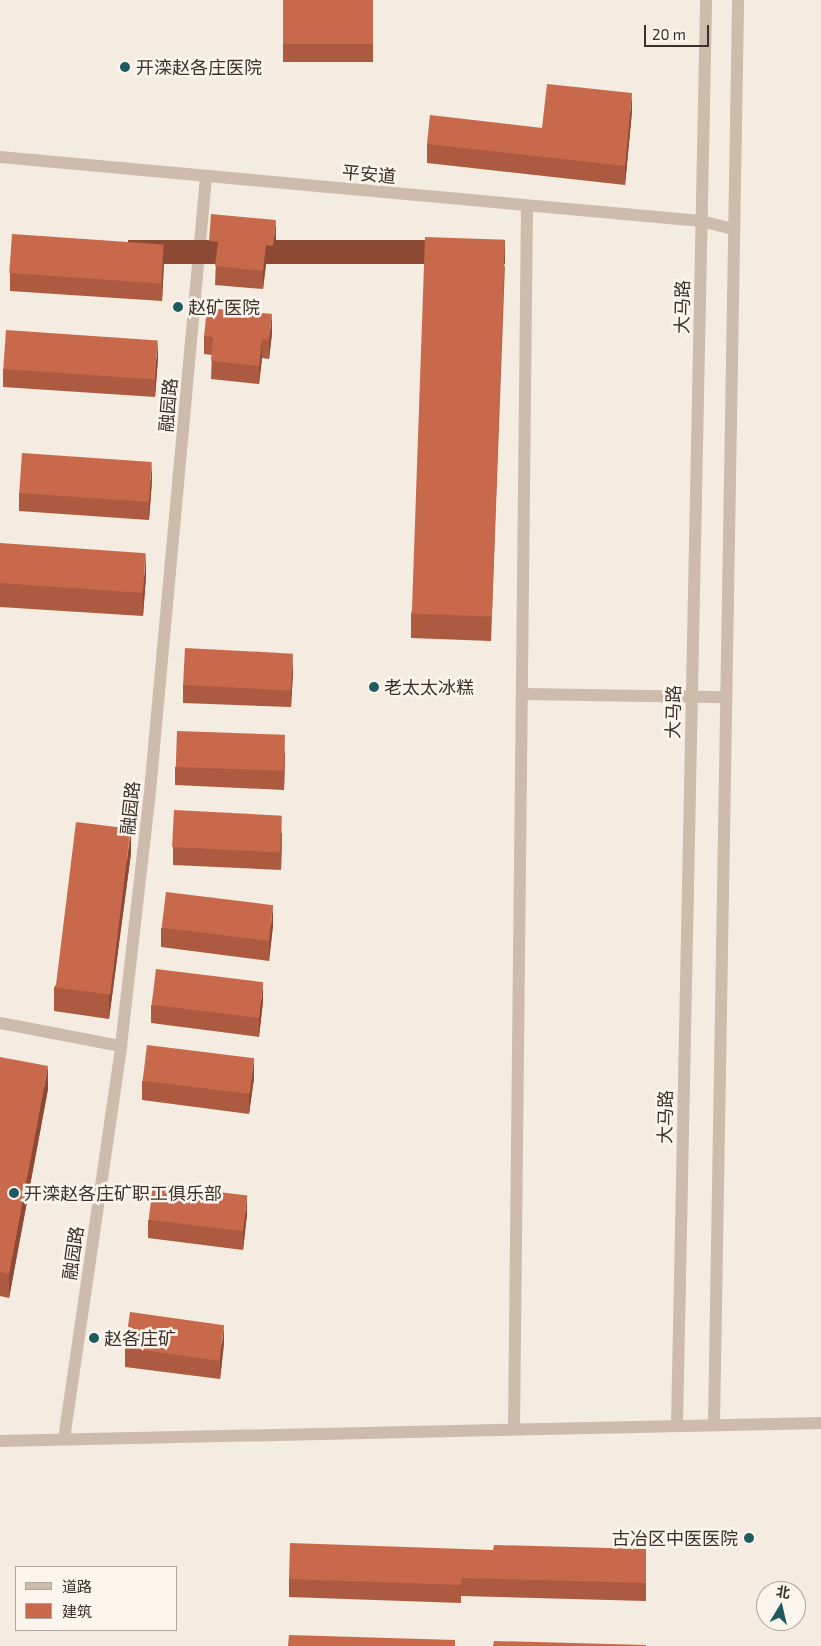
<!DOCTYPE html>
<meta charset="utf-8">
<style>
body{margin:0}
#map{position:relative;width:821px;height:1646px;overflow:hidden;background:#f4ebe1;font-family:"Exo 2","Noto Sans SC",sans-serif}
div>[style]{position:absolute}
.minor>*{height:12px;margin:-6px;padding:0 6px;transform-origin:6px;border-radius:6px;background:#cdbbac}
.wall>*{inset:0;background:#ac5a40;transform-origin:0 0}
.shaded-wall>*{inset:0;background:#8c4a34;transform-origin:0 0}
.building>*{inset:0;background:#c8694b;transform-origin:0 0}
.dots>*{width:14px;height:14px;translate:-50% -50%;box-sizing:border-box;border:2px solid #fbf5ee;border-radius:50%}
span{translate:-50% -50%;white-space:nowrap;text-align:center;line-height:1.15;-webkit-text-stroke:5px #fbf5ee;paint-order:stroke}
.poi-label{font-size:18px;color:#3b302b}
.left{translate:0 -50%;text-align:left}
.right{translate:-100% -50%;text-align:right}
.street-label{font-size:18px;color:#3b302b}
.legend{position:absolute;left:15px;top:1566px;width:162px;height:65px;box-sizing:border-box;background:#fbf5ee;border:1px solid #aea6a0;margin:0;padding:6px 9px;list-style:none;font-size:15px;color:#3b302b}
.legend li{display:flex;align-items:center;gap:10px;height:25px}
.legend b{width:25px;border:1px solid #aea6a0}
.north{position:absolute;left:756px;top:1581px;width:50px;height:50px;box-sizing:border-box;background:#fbf5ee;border:1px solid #aea6a0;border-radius:50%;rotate:9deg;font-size:14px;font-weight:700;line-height:20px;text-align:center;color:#3b302b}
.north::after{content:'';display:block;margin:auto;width:18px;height:22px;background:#1f5a5e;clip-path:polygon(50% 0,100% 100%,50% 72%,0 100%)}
.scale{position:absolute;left:644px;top:25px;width:65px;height:22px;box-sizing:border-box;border:2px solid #3b302b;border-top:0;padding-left:6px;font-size:15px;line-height:18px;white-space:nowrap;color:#3b302b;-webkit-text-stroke:4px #fbf5ee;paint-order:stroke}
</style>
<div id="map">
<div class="minor">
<div style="left:0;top:157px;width:704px;rotate:5.22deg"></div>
<div style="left:701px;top:221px;width:33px;rotate:14deg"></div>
<div style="left:523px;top:694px;width:202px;rotate:0.9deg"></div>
<div style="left:0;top:1023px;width:123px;rotate:10.8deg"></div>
<div style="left:714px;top:1424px;width:1424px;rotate:-89.03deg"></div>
<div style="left:677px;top:1425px;width:1425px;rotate:-88.83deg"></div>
<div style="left:514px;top:1428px;width:1222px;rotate:-89.39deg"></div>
<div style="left:64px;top:1439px;width:397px;rotate:-81.7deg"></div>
<div style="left:121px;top:1046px;width:246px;rotate:-83.5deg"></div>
<div style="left:149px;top:802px;width:628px;rotate:-84.79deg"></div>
<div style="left:0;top:1441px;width:821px;rotate:-1.26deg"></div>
</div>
<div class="wall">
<div style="left:283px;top:0;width:90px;height:62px"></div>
<div style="clip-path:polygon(632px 111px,625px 185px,427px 163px,427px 144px,542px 128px)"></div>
<div style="clip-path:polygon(276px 238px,273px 264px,266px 264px,263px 289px,215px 285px,216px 260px,209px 260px,209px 241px)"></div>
<div style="clip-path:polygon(164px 262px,162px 301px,10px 291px,10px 273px)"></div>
<div style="clip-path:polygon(505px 264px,491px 641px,411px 638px,411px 614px)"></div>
<div style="clip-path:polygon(272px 333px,269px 359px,262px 358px,259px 384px,211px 379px,212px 355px,204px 354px,204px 336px)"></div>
<div style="clip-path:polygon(158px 358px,155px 397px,3px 387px,3px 369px)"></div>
<div style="clip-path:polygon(152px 480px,149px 520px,19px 511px,19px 493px)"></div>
<div style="clip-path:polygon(0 543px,146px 576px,143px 616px,0 607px)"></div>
<div style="clip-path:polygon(293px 671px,291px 707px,183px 703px,183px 685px)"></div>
<div style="clip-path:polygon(285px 753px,284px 790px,175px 785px,175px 767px)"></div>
<div style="clip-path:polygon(282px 833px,281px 870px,173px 865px,173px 847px)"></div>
<div style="clip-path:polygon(131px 853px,109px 1019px,54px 1011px,54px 988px)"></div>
<div style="clip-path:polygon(273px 925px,269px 961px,161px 947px,161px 928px)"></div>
<div style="clip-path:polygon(263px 1001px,259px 1037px,151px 1023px,151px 1005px)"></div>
<div style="clip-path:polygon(0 1057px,48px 1089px,9px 1298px,0 1296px)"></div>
<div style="clip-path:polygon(254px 1078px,249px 1114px,142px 1100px,142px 1081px)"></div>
<div style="clip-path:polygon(247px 1214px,243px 1250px,148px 1238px,148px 1220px)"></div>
<div style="clip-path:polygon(224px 1343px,220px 1379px,125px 1367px,125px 1348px)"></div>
<div style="clip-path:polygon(646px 1549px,646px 1601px,461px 1596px,461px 1603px,289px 1597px,289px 1579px,493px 1550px)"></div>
</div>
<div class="shaded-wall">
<div style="clip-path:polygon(632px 93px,632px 111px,625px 185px,625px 166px)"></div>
<div style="clip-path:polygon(276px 220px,276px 238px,273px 264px,273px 246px)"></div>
<div style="left:505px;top:240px;width:24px;height:377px;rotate:90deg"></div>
<div style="clip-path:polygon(164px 244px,164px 262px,162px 301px,162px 283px)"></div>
<div style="clip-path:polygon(266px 245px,266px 264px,263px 289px,263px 271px)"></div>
<div style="clip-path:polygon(272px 314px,272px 333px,269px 359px,269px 340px)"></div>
<div style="clip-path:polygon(262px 339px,262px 358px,259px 384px,259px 366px)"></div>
<div style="clip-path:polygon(158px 340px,158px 358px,155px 397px,155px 379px)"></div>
<div style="clip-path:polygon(152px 462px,152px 480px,149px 520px,149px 501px)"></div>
<div style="clip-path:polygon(146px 553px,146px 576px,143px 616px,143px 592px)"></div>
<div style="clip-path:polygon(293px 653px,293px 671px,291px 707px,291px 689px)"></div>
<div style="clip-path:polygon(285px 735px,285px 753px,284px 790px,284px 772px)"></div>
<div style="clip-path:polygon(282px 815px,282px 833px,281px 870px,281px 851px)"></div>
<div style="clip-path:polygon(131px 829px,131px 853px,109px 1019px,109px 995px)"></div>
<div style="clip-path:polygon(273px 906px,273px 925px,269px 961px,269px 942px)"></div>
<div style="clip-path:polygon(263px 983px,263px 1001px,259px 1037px,259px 1019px)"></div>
<div style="clip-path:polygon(254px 1059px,254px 1078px,249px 1114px,249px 1095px)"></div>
<div style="clip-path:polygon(48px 1066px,48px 1089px,9px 1298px,9px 1274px)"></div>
<div style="clip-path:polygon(247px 1196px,247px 1214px,243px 1250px,243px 1232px)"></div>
<div style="clip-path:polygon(224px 1325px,224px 1343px,220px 1379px,220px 1361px)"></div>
</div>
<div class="building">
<div style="left:283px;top:0;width:90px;height:44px"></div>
<div style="clip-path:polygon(547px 84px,632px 93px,625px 166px,427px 144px,430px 115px,542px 128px)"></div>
<div style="clip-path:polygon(211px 214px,276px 220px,273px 246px,266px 245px,263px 271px,215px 266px,218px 242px,209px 241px)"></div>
<div style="left:12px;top:234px;width:152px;height:39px;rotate:4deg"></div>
<div style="left:425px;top:237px;width:80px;height:377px;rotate:2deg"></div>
<div style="clip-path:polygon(207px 308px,272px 314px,269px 340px,262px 339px,259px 366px,211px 361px,213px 337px,204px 336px)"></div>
<div style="left:6px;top:330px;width:152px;height:39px;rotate:4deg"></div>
<div style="left:22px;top:453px;width:130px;height:40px;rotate:4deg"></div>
<div style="left:0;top:543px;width:146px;height:40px;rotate:4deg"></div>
<div style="left:185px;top:648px;width:108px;height:37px;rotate:3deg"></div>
<div style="left:177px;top:731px;width:108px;height:36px;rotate:2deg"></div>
<div style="left:174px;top:810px;width:108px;height:37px;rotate:3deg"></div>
<div style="left:76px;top:822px;width:55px;height:167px;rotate:7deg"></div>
<div style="left:166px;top:892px;width:108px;height:36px;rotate:7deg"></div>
<div style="left:156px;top:969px;width:108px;height:36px;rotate:7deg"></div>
<div style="left:147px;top:1045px;width:108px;height:36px;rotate:7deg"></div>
<div style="clip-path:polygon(0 1057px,48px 1066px,9px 1274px,0 1272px)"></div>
<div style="left:153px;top:1184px;width:95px;height:36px;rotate:7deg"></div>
<div style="left:130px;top:1312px;width:95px;height:36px;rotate:8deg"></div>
<div style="clip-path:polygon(290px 1543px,493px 1550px,494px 1545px,646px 1549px,646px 1583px,461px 1578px,461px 1585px,289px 1579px)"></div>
<div style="clip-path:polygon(289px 1635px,455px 1640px,455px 1646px,288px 1646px)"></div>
<div style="clip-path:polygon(494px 1641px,646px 1645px,646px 1646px,493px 1646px)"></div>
</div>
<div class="dots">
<div style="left:125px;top:67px;background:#1f5a5e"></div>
<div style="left:178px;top:307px;background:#1f5a5e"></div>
<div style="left:374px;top:687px;background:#1f5a5e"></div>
<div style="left:14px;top:1193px;background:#1f5a5e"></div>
<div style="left:94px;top:1338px;background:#1f5a5e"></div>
<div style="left:749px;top:1538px;background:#1f5a5e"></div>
</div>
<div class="poi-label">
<span class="left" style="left:136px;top:67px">开滦赵各庄医院</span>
<span class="left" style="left:188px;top:307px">赵矿医院</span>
<span class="left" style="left:384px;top:687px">老太太冰糕</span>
<span class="left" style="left:24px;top:1193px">开滦赵各庄矿职工俱乐部</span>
<span class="left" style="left:104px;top:1338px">赵各庄矿</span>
<span class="right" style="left:738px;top:1538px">古冶区中医医院</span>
</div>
<div class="street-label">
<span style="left:369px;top:174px;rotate:5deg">平安道</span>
<span style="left:682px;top:307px;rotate:-89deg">大马路</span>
<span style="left:168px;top:405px;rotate:-85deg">融园路</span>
<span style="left:673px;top:712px;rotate:-89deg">大马路</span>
<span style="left:130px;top:808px;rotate:-84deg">融园路</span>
<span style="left:665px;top:1117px;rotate:-89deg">大马路</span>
<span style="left:73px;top:1253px;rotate:-82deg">融园路</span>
</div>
<ul class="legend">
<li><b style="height:6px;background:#cdbbac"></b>道路</li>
<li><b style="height:14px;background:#c8694b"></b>建筑</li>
</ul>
<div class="north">北</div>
<div class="scale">20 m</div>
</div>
